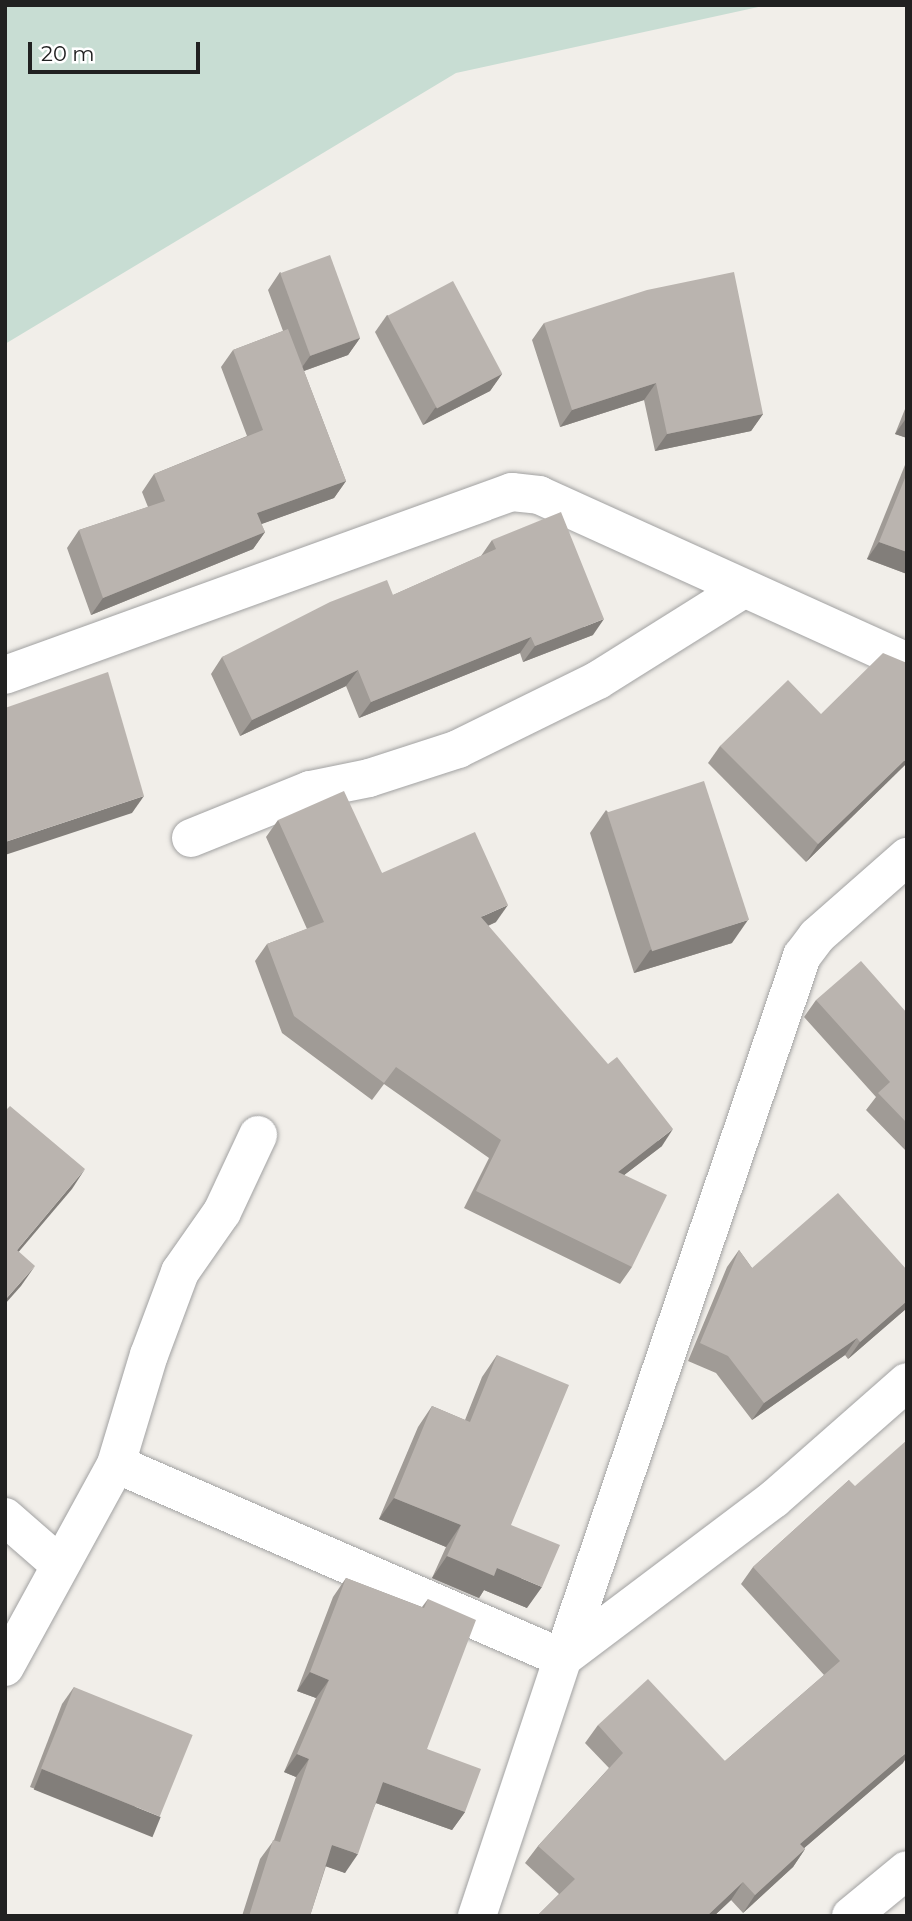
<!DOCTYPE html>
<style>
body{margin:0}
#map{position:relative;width:912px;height:1921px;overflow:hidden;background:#f1eee9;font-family:Montserrat,sans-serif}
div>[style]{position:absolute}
.wetland>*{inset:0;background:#c8ddd3}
.roads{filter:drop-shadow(0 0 2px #a2a2a2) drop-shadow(0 0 2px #a2a2a2)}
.minor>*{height:38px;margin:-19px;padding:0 19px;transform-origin:19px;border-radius:19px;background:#fff}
.wall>*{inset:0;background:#a09b96}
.shaded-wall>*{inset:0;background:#827e7a;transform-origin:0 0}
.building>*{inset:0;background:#bab4af;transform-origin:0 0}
span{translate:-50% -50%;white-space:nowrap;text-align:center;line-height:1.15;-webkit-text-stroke:5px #fff;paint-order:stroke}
.frame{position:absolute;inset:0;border:7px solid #212121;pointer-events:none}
.scale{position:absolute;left:28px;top:42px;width:172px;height:32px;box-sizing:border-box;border:4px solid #212121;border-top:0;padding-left:9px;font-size:21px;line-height:24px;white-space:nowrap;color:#212121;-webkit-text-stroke:5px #fff;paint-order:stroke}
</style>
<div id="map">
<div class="wetland">
<div style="clip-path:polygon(5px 5px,767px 5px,456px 73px,5px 344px)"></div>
</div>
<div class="roads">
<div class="minor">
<div style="left:5px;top:675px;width:539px;rotate:-19.85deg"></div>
<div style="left:512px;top:492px;width:27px;rotate:6deg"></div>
<div style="left:539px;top:495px;width:404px;rotate:24.4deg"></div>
<div style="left:191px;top:838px;width:128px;rotate:-22deg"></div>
<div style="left:310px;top:790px;width:60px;rotate:-11.5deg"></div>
<div style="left:369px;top:778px;width:94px;rotate:-18deg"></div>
<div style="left:458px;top:749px;width:156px;rotate:-26.2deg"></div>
<div style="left:598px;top:680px;width:171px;rotate:-32.1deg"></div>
<div style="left:116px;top:1464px;width:487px;rotate:23.5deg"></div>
<div style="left:563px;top:1658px;width:742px;rotate:-71.2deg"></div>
<div style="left:802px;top:956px;width:25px;rotate:-53deg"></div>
<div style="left:817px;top:936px;width:120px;rotate:-41.3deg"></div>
<div style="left:5px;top:1517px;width:73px;rotate:41.1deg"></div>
<div style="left:5px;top:1667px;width:231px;rotate:-61.3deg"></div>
<div style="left:116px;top:1464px;width:114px;rotate:-73.2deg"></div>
<div style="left:149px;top:1355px;width:89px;rotate:-69.5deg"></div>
<div style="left:180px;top:1272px;width:73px;rotate:-55deg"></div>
<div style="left:222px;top:1212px;width:85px;rotate:-64.9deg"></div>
<div style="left:477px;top:1916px;width:272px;rotate:-71.6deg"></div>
<div style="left:563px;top:1658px;width:264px;rotate:-37deg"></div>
<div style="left:774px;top:1499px;width:177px;rotate:-41.3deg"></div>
<div style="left:851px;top:1916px;width:72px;rotate:-39.4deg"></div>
</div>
</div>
<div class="wall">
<div style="clip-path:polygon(280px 272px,360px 338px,348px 355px,304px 371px,346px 481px,334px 498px,261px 524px,265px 532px,253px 549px,91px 615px,67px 548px,79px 530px,148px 507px,142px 492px,154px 474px,247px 436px,221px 367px,233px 350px,283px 331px,268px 290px)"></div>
<div style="clip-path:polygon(387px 315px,502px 374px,490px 391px,423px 425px,375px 332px)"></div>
<div style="clip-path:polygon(544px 323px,763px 414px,751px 431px,655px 451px,644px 400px,560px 427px,532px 340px)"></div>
<div style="clip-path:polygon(907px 404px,907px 438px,895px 434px)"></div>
<div style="clip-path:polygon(907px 460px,907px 574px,867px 559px)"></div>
<div style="clip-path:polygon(492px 540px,593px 635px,523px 662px,520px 653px,359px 718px,346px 686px,240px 736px,211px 674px,222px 657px,393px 595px,481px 556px)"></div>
<div style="clip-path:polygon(821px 714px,907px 763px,806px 862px,708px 763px,720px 746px)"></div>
<div style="clip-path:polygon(606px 810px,732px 943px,634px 973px,590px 833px)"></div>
<div style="clip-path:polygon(278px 820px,382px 873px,496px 922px,488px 926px,662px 1146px,624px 1175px,632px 1267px,620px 1284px,464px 1208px,489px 1158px,384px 1084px,372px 1100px,282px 1033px,255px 961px,267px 944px,307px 929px,266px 837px)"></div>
<div style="clip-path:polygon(816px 1000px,907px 1013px,907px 1152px,866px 1110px,876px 1097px,804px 1017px)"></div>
<div style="clip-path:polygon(739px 1250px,752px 1268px,907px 1270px,907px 1308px,848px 1359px,845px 1355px,752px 1420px,716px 1373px,688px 1361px,727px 1267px)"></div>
<div style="clip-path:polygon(497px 1355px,511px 1525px,527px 1608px,484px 1590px,479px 1598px,432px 1578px,446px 1547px,379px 1519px,418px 1427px,432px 1406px,465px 1420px,482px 1377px)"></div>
<div style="clip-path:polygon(849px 1480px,903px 1763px,804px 1848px,805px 1849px,793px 1867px,743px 1913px,731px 1900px,714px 1916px,537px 1916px,559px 1894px,525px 1863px,538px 1846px,609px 1768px,585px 1743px,598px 1725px,725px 1761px,824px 1675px,741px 1584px,753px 1567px)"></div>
<div style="clip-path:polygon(346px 1578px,422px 1607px,428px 1599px,427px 1749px,465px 1812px,452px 1830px,376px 1803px,345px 1873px,326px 1866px,310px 1916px,242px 1916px,260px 1859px,274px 1840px,296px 1777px,284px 1772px,316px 1698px,297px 1691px,333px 1597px)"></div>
<div style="clip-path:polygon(74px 1687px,149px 1833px,30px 1787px,62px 1704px)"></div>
</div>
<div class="shaded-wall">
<div style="clip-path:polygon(360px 338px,348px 355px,298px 373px,310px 356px)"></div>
<div style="clip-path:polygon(502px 374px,490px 391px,423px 425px,435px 408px)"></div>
<div style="clip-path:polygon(656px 383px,644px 400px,560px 427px,572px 410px)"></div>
<div style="clip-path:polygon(763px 414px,751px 431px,655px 451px,667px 434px)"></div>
<div style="clip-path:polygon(907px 417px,907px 438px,895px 434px)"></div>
<div style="clip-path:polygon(346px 481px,334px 498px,245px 530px,257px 513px)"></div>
<div style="clip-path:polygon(265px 532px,253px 549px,91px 615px,103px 598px)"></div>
<div style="clip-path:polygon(879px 542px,907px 552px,907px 574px,867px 559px)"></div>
<div style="clip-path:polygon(604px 619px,593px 635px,523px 662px,535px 646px)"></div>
<div style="clip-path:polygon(531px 637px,520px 653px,359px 718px,371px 702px)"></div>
<div style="clip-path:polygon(358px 670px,346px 686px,240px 736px,252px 720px)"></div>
<div style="clip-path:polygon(907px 758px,907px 763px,806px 862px,818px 844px)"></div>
<div style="clip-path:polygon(144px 796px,132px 813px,5px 855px,5px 842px)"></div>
<div style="clip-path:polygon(508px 905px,496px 922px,469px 934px,481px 917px)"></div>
<div style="clip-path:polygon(748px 920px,732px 943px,634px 973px,650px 950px)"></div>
<div style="clip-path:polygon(673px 1129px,662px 1146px,606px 1189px,618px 1172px)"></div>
<div style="clip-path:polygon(85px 1169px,72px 1189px,5px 1268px,17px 1250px)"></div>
<div style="clip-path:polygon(35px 1266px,21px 1286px,5px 1304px,5px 1300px)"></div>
<div style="clip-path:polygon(907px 1301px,907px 1308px,848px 1359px,860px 1342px)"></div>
<div style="clip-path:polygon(857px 1338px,845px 1355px,752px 1420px,764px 1403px)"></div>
<div style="clip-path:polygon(394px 1498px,461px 1525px,446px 1547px,379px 1519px)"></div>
<div style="clip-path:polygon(447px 1556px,497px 1568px,542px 1587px,527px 1608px,484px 1590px,479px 1598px,432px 1578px)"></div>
<div style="clip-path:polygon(310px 1672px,329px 1680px,316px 1698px,297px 1691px)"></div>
<div style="clip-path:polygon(907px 1752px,907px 1757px,903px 1763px,788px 1862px,800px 1844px)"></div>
<div style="clip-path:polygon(297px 1754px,309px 1759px,296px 1777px,284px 1772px)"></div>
<div style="left:42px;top:1769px;width:128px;height:22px;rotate:22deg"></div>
<div style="clip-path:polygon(383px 1782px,465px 1812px,452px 1830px,370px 1801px)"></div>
<div style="clip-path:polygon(332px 1845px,358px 1854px,345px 1873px,319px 1864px)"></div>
<div style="clip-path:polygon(805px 1849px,793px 1867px,743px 1913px,755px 1895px)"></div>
<div style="clip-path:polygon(743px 1882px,731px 1900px,714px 1916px,707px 1916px)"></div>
</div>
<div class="building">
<div style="left:330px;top:255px;width:88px;height:53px;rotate:70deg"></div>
<div style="clip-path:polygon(734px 272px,763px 414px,667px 434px,656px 383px,572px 410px,544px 323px,647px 290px)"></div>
<div style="left:453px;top:281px;width:105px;height:74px;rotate:62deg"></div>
<div style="clip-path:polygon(288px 329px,346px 481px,257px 513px,265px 532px,103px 598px,79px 530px,165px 501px,154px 474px,263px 430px,233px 350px)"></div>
<div style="clip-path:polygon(907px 473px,907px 552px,879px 542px)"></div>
<div style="clip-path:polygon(561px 512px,604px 619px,535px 646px,531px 637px,371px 702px,358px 670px,252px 720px,222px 657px,330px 602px,387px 580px,393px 595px,496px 549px,492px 540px)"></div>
<div style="clip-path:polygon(883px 653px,907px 663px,907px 758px,818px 844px,720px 746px,788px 680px,821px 714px)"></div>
<div style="clip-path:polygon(108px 672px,144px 796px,5px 842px,5px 708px)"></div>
<div style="left:704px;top:781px;width:146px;height:102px;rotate:72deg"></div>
<div style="clip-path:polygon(344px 791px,382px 873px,475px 832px,508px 905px,481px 917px,608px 1064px,617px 1057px,673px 1129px,618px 1172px,667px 1195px,632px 1267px,476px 1191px,501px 1140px,396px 1067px,384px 1083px,294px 1016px,267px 944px,324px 922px,278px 820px)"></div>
<div style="clip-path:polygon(861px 961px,907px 1013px,907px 1123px,878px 1093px,890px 1082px,816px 1000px)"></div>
<div style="clip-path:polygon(10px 1106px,85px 1169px,17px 1250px,35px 1266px,5px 1300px,5px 1111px)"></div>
<div style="clip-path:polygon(838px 1193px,907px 1270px,907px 1301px,860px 1342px,857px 1338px,764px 1403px,728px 1356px,700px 1343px,739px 1250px,752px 1268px)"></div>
<div style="clip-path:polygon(497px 1355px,569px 1385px,511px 1525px,560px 1545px,542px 1587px,497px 1568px,494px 1576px,447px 1556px,461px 1525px,394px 1498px,432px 1406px,470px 1422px)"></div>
<div style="clip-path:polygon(907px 1440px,907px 1752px,800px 1844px,805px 1849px,755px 1895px,743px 1882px,707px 1916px,537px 1916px,575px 1879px,538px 1846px,623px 1753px,598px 1725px,648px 1679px,725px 1761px,840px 1661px,753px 1567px,849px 1480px,855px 1486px)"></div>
<div style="clip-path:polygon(346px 1578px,424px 1608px,428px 1599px,476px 1620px,427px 1749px,481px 1769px,465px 1812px,383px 1782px,358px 1854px,332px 1845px,310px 1916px,249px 1916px,273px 1840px,280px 1842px,309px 1759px,297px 1754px,329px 1680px,310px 1672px)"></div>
<div style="left:74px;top:1687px;width:128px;height:88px;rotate:22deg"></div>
</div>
<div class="frame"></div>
<div class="scale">20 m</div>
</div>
